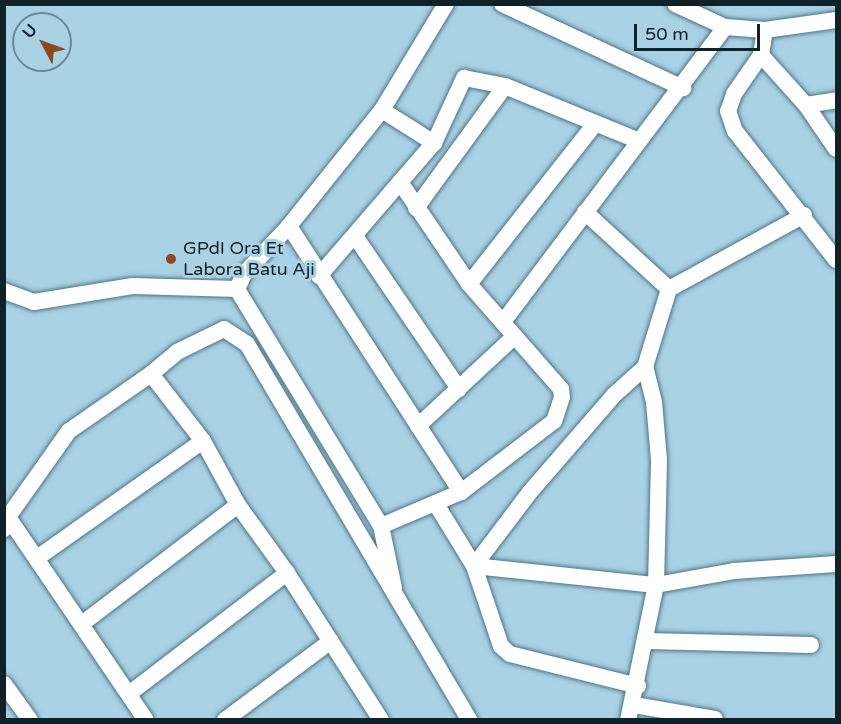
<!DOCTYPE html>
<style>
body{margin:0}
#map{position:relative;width:841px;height:724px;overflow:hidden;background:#a9d2e5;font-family:"Varela Round",sans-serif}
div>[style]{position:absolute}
.roads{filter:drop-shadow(0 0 2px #4f7586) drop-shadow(0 0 2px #4f7586)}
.street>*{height:16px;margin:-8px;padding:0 8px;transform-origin:8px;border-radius:8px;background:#fff}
.dots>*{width:16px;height:16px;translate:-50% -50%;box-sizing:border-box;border:3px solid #a9d2e5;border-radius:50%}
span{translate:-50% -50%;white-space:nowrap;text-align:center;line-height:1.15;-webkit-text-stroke:6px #a9d2e5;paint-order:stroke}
.poi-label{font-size:18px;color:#112128}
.left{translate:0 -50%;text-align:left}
.frame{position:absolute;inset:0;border:6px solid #112128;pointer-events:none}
.north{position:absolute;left:12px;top:12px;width:60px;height:60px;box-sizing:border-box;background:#a9d2e5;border:2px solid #6c8b99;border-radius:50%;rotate:311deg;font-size:16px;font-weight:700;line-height:24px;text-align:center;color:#112128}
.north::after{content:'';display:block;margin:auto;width:21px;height:27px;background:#8e491f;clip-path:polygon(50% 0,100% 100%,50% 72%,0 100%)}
.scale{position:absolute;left:634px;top:24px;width:126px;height:27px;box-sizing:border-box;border:3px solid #112128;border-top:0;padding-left:8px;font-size:18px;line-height:21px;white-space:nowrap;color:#112128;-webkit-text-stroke:4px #a9d2e5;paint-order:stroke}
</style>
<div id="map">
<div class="roads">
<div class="street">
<div style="left:502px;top:4px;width:200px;rotate:24.9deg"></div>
<div style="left:725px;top:27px;width:40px;rotate:4.3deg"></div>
<div style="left:765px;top:30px;width:25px;rotate:99deg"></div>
<div style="left:761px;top:55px;width:47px;rotate:124.7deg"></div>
<div style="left:734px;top:94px;width:18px;rotate:109deg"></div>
<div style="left:728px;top:111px;width:21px;rotate:71deg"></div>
<div style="left:735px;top:131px;width:164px;rotate:51.9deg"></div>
<div style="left:765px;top:30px;width:72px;rotate:-8deg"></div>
<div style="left:761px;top:55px;width:67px;rotate:48deg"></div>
<div style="left:806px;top:105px;width:53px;rotate:55.7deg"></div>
<div style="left:806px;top:105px;width:30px;rotate:-9deg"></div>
<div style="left:382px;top:110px;width:62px;rotate:32.4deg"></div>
<div style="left:400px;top:182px;width:123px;rotate:55.9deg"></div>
<div style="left:469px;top:284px;width:140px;rotate:48.8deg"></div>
<div style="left:561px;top:389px;width:8px;rotate:83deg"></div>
<div style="left:562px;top:397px;width:25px;rotate:108deg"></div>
<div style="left:554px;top:421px;width:117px;rotate:142.6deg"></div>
<div style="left:416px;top:208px;width:151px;rotate:-53.9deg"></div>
<div style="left:585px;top:212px;width:114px;rotate:42.5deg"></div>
<div style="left:669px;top:289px;width:154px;rotate:-28.7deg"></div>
<div style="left:289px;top:226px;width:317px;rotate:57.1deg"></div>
<div style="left:461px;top:492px;width:87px;rotate:157deg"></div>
<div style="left:355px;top:236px;width:185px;rotate:55.8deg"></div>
<div style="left:319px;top:276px;width:176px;rotate:-49.2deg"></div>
<div style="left:434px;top:143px;width:72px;rotate:-65.2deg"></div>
<div style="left:464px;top:78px;width:42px;rotate:11deg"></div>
<div style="left:505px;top:86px;width:145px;rotate:22.3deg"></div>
<div style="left:469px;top:284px;width:202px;rotate:-51.8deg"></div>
<div style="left:4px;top:291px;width:32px;rotate:20deg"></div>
<div style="left:34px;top:302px;width:100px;rotate:-9.2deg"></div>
<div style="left:133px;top:286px;width:104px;rotate:1.7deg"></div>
<div style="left:503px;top:322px;width:369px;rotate:-53deg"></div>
<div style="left:725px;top:27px;width:55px;rotate:-155.3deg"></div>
<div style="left:151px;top:374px;width:34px;rotate:-40deg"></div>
<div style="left:177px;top:352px;width:52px;rotate:-26.1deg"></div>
<div style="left:224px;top:329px;width:27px;rotate:33deg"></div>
<div style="left:247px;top:344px;width:437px;rotate:59.4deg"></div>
<div style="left:418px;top:426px;width:132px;rotate:-42.9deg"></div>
<div style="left:436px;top:504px;width:73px;rotate:58.5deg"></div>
<div style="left:474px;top:566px;width:84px;rotate:71.4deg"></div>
<div style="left:501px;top:646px;width:12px;rotate:42deg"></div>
<div style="left:510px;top:654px;width:132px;rotate:14deg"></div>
<div style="left:8px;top:517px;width:245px;rotate:55.8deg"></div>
<div style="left:4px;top:529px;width:13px;rotate:-72deg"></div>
<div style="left:8px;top:517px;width:105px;rotate:-54.7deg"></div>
<div style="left:69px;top:431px;width:100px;rotate:-34.8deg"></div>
<div style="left:151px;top:374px;width:85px;rotate:52.2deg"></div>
<div style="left:203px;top:441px;width:73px;rotate:61.3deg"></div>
<div style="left:238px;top:505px;width:84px;rotate:54.2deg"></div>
<div style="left:287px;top:573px;width:174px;rotate:57.4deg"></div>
<div style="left:37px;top:558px;width:203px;rotate:-35.2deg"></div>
<div style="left:474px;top:566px;width:183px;rotate:6deg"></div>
<div style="left:656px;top:585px;width:79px;rotate:-10.2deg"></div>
<div style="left:734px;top:571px;width:102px;rotate:-3.9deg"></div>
<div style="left:474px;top:566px;width:93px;rotate:-52.9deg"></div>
<div style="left:530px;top:492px;width:128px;rotate:-49.1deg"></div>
<div style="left:614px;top:395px;width:42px;rotate:-42.1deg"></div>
<div style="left:394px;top:588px;width:63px;rotate:-101.8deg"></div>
<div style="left:381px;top:526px;width:277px;rotate:-121.3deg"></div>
<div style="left:237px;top:289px;width:17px;rotate:-65deg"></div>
<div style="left:244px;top:274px;width:66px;rotate:-46.8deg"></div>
<div style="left:289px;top:226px;width:149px;rotate:-51.3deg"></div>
<div style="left:382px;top:110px;width:124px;rotate:-58.9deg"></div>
<div style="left:83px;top:623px;width:195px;rotate:-37.3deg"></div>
<div style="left:647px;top:641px;width:164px;rotate:1.4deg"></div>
<div style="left:4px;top:684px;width:44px;rotate:54.2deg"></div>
<div style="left:130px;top:693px;width:198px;rotate:-37.4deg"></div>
<div style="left:634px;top:705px;width:82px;rotate:9.8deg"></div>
<div style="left:225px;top:720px;width:132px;rotate:-36.7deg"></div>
<div style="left:628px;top:720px;width:138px;rotate:-78.3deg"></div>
<div style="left:656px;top:585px;width:125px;rotate:-88.6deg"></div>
<div style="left:659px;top:460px;width:58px;rotate:-94.9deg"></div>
<div style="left:654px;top:402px;width:36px;rotate:-104deg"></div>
<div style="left:645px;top:367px;width:82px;rotate:-72.9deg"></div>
</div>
</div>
<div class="dots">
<div style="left:171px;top:259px;background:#8e491f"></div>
</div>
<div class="poi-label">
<span class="left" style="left:183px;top:259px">GPdI Ora Et<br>Labora Batu Aji</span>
</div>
<div class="frame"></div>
<div class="north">U</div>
<div class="scale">50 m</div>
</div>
